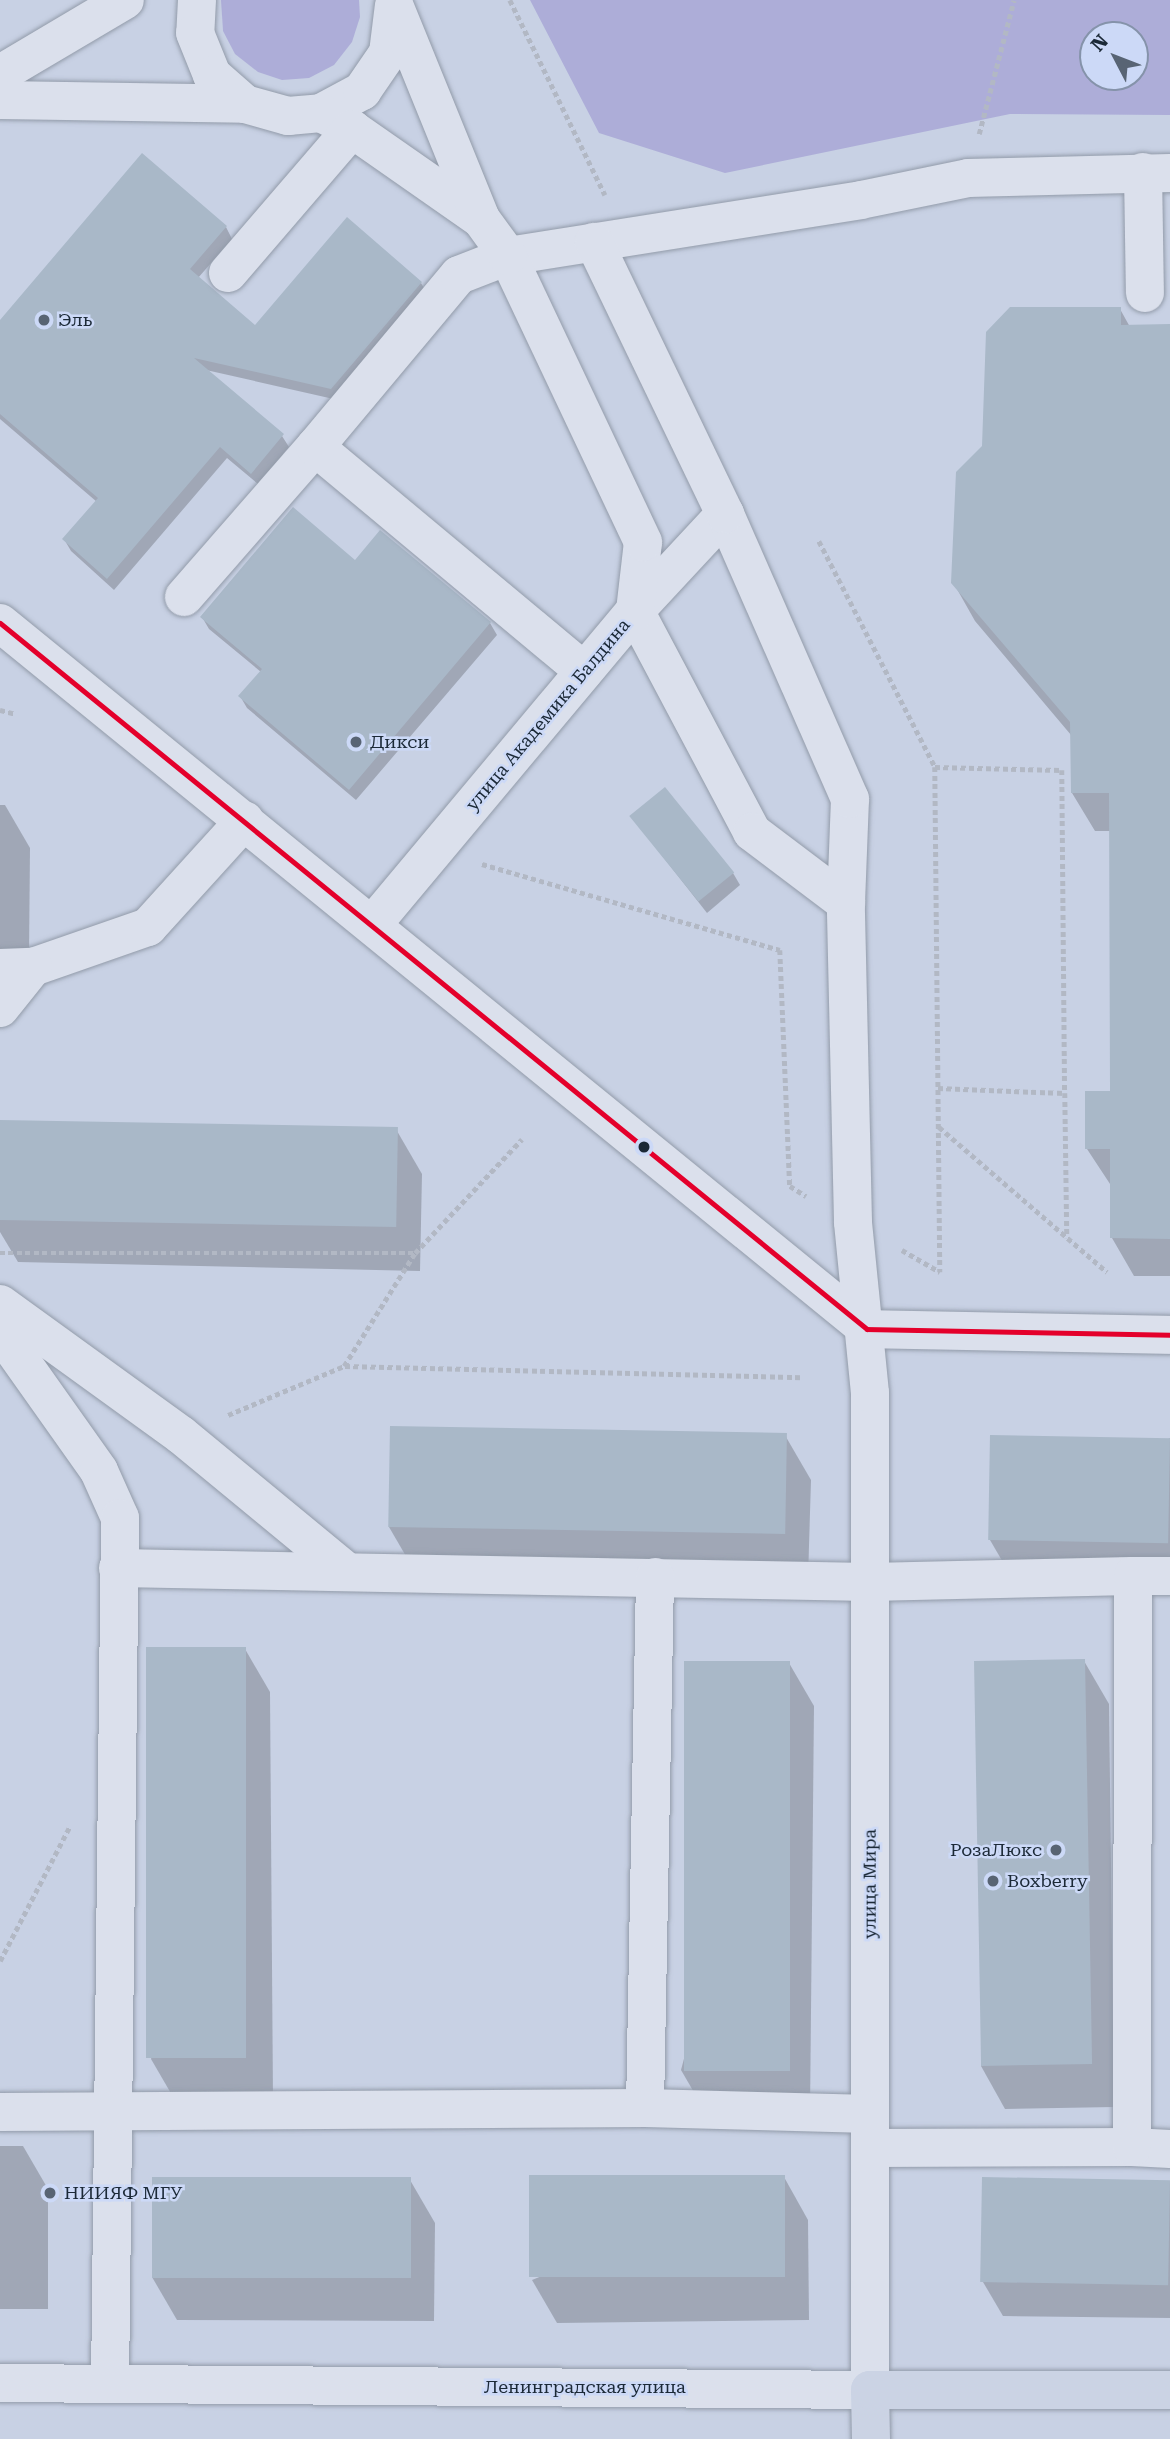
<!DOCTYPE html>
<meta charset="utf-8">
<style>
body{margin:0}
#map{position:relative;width:1170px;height:2439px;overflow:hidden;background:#c8d1e4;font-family:"Roboto Serif",serif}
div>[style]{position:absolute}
.green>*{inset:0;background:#adadd8}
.shadow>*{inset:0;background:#0003}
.building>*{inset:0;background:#a9b8c8;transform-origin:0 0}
.path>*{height:4.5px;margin-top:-2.25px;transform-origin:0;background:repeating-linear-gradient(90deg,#b2b8c4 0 5px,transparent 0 8.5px)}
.roads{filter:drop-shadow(0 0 2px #929ba9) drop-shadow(0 0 2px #929ba9)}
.minor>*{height:38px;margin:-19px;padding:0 19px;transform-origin:19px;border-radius:19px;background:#dbe0ec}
.major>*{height:38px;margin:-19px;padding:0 19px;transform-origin:19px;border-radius:19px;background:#cbd3e4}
.bus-1>*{height:5px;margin:-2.5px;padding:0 2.5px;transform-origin:2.5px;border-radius:2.5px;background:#e4002b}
.dots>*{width:19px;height:19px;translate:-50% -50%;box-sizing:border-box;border:4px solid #ccd9f7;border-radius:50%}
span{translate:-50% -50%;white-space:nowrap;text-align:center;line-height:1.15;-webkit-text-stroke:5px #ccd9f7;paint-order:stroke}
.poi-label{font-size:18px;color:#1b2937}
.left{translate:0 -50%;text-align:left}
.right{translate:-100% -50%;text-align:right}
.street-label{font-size:18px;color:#1b2937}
.north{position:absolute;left:1079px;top:21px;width:70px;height:70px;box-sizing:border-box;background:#ccd9f7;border:2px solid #8593aa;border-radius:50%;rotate:312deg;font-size:19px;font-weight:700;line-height:28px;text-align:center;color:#1b2937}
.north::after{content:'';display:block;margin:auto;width:24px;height:32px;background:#586474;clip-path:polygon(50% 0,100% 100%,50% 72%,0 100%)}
</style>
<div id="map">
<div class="green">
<div style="clip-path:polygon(221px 0,359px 0,360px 17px,352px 42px,334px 65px,309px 78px,282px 80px,258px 72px,235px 54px,223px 31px)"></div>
<div style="clip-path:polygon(evenodd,530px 0,1170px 0,1170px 115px,1010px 114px,725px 173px,599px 133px,530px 0,1135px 35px,1135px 77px,1093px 77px,1093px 35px,1135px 35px)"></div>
</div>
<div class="shadow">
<div style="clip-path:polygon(226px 227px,232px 239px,198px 278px,255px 327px,421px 283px,428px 295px,338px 400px,206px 370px,282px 436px,289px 447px,258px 484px,227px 458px,114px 590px,71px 551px,64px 539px,97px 502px,0 419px,0 323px)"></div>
<div style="clip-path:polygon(1120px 309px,1130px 327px,1170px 327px,1170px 1276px,1134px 1276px,1112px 1238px,1112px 1187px,1087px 1149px,1111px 1093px,1111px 831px,1095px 831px,1072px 793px,1071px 735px,975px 621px,953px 582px)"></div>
<div style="clip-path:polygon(355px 562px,490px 623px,497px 635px,356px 800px,247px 708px,240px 696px,261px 672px,209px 629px,202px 617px)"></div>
<div style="clip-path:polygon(0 805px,5px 805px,30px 848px,29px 955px,0 955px)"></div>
<div style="clip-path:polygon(631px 816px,733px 873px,740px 885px,707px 913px)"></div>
<div style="clip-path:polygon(0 1122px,397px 1131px,422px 1174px,420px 1271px,18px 1262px,0 1232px)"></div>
<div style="clip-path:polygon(786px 1437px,811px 1480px,808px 1579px,414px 1570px,389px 1527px)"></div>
<div style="clip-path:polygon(1170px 1438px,1170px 1584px,1015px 1583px,990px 1540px)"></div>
<div style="clip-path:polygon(245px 1649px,270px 1692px,273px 2100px,176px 2102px,151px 2059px)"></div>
<div style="clip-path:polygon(1084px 1661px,1109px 1704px,1114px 2107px,1005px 2109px,981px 2066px)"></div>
<div style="clip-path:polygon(789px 1663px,814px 1706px,810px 2114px,706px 2113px,681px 2070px)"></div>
<div style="clip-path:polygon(0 2146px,23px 2146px,48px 2189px,48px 2309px,0 2309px)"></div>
<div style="clip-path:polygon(784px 2177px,808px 2220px,809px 2320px,557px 2323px,532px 2280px)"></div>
<div style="clip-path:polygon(410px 2180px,435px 2223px,434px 2321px,177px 2320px,152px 2277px)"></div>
<div style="clip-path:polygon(1170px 2181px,1170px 2318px,1003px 2316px,983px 2282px)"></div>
</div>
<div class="building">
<div style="clip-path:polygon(142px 153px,227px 226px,190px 269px,255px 325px,347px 217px,422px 282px,331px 389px,194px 358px,284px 434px,251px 474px,220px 447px,107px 579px,62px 539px,98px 498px,0 414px,0 320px)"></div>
<div style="clip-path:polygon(1010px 307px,1121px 307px,1121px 325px,1170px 324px,1170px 1239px,1110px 1238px,1110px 1149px,1085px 1149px,1085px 1091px,1110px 1091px,1109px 793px,1071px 793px,1070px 722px,951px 583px,956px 472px,982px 446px,986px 332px)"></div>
<div style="clip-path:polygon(293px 507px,355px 560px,380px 530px,491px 622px,349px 790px,238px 696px,262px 669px,200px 617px)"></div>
<div style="left:665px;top:787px;width:110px;height:46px;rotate:51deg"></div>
<div style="left:0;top:1120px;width:398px;height:100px;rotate:1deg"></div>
<div style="left:390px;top:1426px;width:397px;height:101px;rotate:1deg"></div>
<div style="left:990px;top:1435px;width:180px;height:105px;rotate:1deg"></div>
<div style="left:246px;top:1647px;width:411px;height:100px;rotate:90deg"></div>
<div style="left:1085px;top:1659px;width:405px;height:111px;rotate:89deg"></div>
<div style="left:684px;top:1661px;width:106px;height:410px"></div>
<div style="left:785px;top:2175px;width:102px;height:256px;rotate:90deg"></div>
<div style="left:152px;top:2177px;width:259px;height:101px"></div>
<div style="left:982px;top:2177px;width:188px;height:105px;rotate:1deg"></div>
</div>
<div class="path">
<div style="left:510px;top:0;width:217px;rotate:64deg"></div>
<div style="left:979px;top:134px;width:138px;rotate:-75.4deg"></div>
<div style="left:819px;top:541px;width:254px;rotate:62.8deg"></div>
<div style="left:935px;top:767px;width:505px;rotate:89.43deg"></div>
<div style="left:0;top:710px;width:16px;rotate:14deg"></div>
<div style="left:935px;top:767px;width:127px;rotate:1.4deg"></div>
<div style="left:1062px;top:770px;width:323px;rotate:89.5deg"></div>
<div style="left:482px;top:864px;width:310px;rotate:16.1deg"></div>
<div style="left:780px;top:950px;width:236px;rotate:87.6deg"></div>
<div style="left:790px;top:1186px;width:19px;rotate:32deg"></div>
<div style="left:938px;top:1088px;width:127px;rotate:2.3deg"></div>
<div style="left:1065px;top:1093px;width:145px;rotate:89.2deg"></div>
<div style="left:939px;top:1127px;width:222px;rotate:40.8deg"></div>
<div style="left:902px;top:1250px;width:44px;rotate:30.1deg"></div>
<div style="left:0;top:1253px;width:414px"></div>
<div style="left:345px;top:1366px;width:456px;rotate:1.4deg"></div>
<div style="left:228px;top:1415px;width:126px;rotate:-22.9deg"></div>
<div style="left:344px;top:1366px;width:133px;rotate:-57.9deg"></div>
<div style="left:415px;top:1253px;width:156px;rotate:-46.8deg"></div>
<div style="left:0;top:1961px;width:150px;rotate:-62.6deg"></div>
</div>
<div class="roads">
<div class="minor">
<div style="left:197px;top:0;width:33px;rotate:93deg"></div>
<div style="left:195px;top:33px;width:45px;rotate:68deg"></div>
<div style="left:212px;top:75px;width:44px;rotate:41.3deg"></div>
<div style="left:245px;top:104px;width:45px;rotate:15.6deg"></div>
<div style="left:288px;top:116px;width:33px;rotate:-5deg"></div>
<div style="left:321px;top:113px;width:47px;rotate:-28.2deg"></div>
<div style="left:362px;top:91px;width:46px;rotate:-55.6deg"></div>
<div style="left:388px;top:53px;width:48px;rotate:-82.9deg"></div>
<div style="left:0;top:74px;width:145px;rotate:-30.6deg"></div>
<div style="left:0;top:100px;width:245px;rotate:0.9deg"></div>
<div style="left:321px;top:113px;width:35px;rotate:27deg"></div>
<div style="left:352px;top:129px;width:157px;rotate:34.9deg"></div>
<div style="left:1143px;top:172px;width:121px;rotate:89.1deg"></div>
<div style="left:228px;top:273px;width:190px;rotate:-49.3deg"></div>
<div style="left:725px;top:514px;width:132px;rotate:132.9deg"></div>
<div style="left:635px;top:611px;width:250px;rotate:62.1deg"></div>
<div style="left:752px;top:832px;width:118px;rotate:37.1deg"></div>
<div style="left:184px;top:597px;width:199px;rotate:-48.9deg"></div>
<div style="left:0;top:623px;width:1118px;rotate:39.16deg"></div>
<div style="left:867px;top:1329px;width:303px;rotate:1.1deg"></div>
<div style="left:584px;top:671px;width:350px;rotate:-140.2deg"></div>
<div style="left:315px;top:447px;width:224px;rotate:-50.1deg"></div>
<div style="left:459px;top:275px;width:53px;rotate:-21.2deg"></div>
<div style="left:508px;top:256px;width:357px;rotate:-9deg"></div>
<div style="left:861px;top:200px;width:109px;rotate:-11.6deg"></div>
<div style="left:968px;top:178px;width:202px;rotate:-1.4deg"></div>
<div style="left:373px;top:924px;width:408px;rotate:-50.1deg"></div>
<div style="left:635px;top:611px;width:69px;rotate:-83.4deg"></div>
<div style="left:643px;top:542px;width:316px;rotate:-115.3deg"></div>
<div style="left:508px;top:256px;width:46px;rotate:-126.1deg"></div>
<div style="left:481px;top:219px;width:229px;rotate:-112.1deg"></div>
<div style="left:0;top:968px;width:33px;rotate:-2deg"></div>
<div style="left:33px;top:967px;width:122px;rotate:-19.2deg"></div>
<div style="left:148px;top:927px;width:144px;rotate:-47.8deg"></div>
<div style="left:0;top:1008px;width:53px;rotate:-51.2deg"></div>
<div style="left:0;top:1304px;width:223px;rotate:35.9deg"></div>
<div style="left:181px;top:1435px;width:215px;rotate:39.5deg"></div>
<div style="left:0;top:1331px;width:171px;rotate:54.7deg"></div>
<div style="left:99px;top:1471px;width:51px;rotate:65.9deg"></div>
<div style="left:120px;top:1518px;width:866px;rotate:90.66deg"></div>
<div style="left:118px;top:1568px;width:752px;rotate:1.07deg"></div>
<div style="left:870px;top:1582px;width:263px;rotate:-1.3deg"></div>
<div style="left:645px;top:2108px;width:531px;rotate:-88.92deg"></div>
<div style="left:0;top:2112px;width:645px;rotate:-0.36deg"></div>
<div style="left:645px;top:2108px;width:225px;rotate:1.5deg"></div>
<div style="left:1132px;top:2147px;width:38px;rotate:3deg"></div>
<div style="left:870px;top:2148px;width:262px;rotate:-0.2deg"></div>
<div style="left:1132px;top:2147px;width:571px;rotate:-89.9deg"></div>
<div style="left:1133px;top:1576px;width:37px"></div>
<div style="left:0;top:2383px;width:870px;rotate:0.46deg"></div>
<div style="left:870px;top:2390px;width:997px;rotate:-90deg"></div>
<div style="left:870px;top:1393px;width:172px;rotate:-95.7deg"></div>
<div style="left:853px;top:1222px;width:319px;rotate:-91.3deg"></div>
<div style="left:846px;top:903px;width:104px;rotate:-87.8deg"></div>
<div style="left:850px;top:799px;width:311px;rotate:-113.7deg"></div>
<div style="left:725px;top:514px;width:302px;rotate:-115.7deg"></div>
</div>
<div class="major">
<div style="left:871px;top:2439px;width:49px;rotate:-91.2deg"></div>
<div style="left:870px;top:2390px;width:300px"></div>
</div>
</div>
<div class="bus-1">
<div style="left:0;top:623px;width:1118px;rotate:39.16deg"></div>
<div style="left:867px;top:1329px;width:303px;rotate:1.1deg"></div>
</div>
<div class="dots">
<div style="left:44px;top:320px;background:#586474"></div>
<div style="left:356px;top:742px;background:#586474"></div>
<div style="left:644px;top:1147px;background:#1b2937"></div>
<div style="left:1056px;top:1850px;background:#586474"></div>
<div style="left:993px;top:1881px;background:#586474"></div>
<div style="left:50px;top:2193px;background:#586474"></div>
</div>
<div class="poi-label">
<span class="left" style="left:58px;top:320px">Эль</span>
<span class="left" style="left:370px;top:742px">Дикси</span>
<span class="right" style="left:1042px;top:1850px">РозаЛюкс</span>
<span class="left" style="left:1007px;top:1881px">Boxberry</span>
<span class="left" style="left:64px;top:2193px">НИИЯФ МГУ</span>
</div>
<div class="street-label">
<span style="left:548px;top:715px;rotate:-50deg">улица Академика Балдина</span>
<span style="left:870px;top:1884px;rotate:-90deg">улица Мира</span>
<span style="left:585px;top:2387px">Ленинградская улица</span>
</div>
<div class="north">N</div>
</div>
